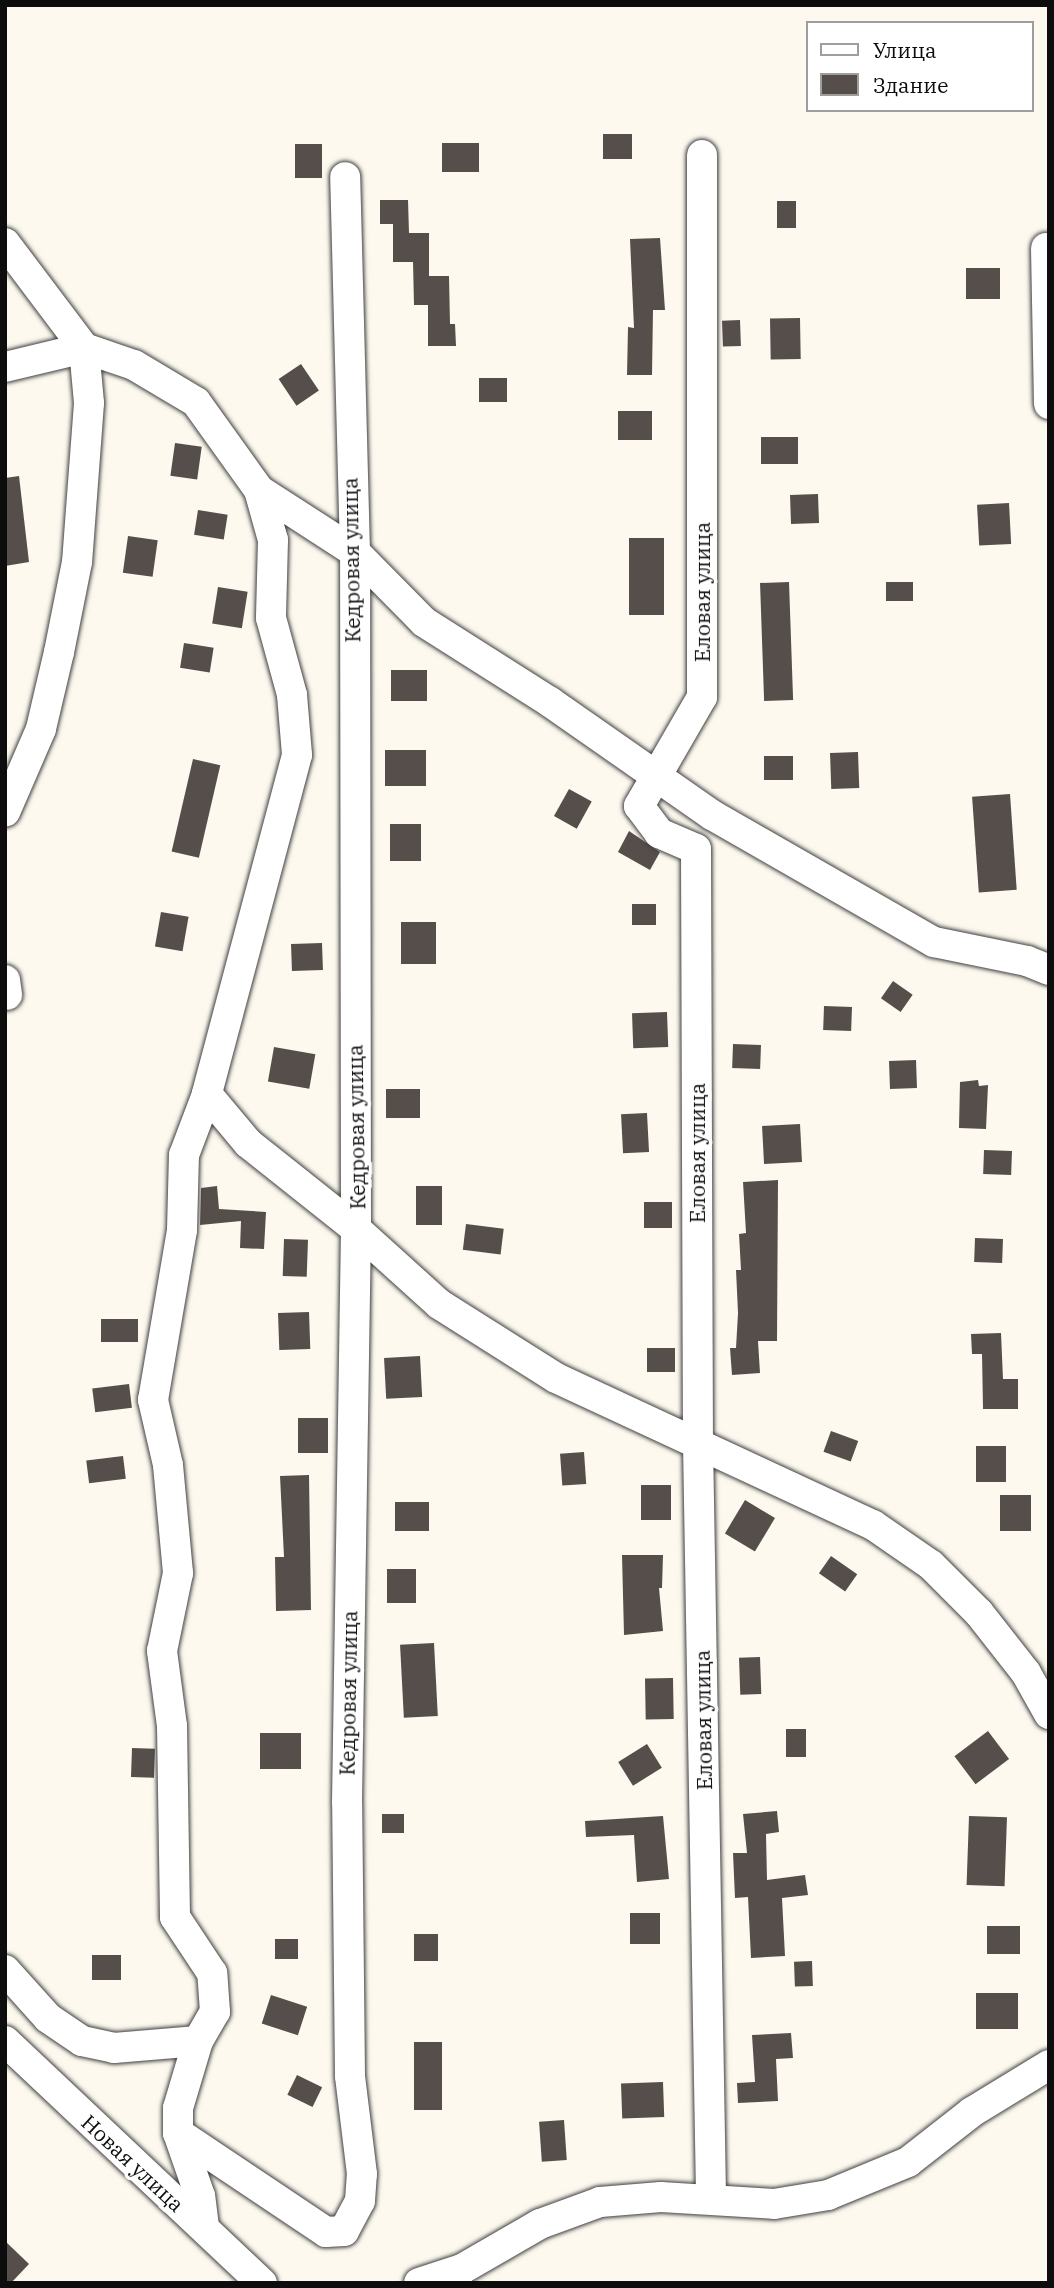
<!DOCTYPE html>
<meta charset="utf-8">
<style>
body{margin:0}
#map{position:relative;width:1054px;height:2288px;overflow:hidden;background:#fdf9ef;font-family:"IBM Plex Serif",serif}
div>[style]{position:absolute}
.building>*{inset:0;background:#554e4b;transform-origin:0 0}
.roads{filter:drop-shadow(0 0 2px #404040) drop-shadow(0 0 2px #404040)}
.minor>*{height:30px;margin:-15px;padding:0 15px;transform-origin:15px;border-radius:15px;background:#fff}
span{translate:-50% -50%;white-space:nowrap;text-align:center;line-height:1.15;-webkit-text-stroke:7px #fff;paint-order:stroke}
.street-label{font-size:21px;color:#0d0d0d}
.frame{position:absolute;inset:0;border:7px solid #0d0d0d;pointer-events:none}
.legend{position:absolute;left:806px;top:21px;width:228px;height:91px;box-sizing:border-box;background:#fff;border:2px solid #9e9e9e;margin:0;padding:9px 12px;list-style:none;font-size:21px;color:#0d0d0d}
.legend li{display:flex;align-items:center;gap:14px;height:35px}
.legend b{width:35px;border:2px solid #9e9e9e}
</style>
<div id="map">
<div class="building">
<div style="left:603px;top:134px;width:29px;height:25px"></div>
<div style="left:442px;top:143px;width:37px;height:29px"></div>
<div style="left:295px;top:144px;width:27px;height:34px"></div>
<div style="clip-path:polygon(380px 200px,408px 200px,409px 233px,429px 233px,429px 276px,449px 276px,450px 324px,455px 324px,456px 346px,428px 346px,428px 305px,414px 305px,413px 262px,393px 262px,393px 224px,380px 224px)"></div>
<div style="left:777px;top:201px;width:19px;height:27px"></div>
<div style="clip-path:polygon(660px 238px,665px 310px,653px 310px,652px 375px,627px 375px,628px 327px,634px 328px,630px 239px)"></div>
<div style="left:1000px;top:268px;width:31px;height:34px;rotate:90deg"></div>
<div style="left:800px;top:318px;width:41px;height:30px;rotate:89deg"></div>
<div style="left:740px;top:320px;width:26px;height:18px;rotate:88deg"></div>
<div style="left:301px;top:364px;width:32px;height:27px;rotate:56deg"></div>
<div style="left:479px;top:378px;width:28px;height:24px"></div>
<div style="left:652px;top:411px;width:29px;height:34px;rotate:90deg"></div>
<div style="left:761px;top:437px;width:37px;height:27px"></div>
<div style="left:175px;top:443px;width:27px;height:33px;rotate:8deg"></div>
<div style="clip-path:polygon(19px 476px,29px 562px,5px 566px,5px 478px)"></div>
<div style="left:818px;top:494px;width:29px;height:28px;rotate:88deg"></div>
<div style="left:1009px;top:503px;width:41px;height:32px;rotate:87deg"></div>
<div style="left:198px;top:510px;width:30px;height:25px;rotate:9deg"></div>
<div style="left:128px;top:536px;width:30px;height:37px;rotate:8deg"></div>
<div style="left:629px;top:538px;width:35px;height:77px"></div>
<div style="left:789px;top:582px;width:118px;height:29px;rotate:88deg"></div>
<div style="left:886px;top:582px;width:27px;height:19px"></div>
<div style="left:218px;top:587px;width:30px;height:37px;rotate:9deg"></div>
<div style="left:184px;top:643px;width:30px;height:25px;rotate:9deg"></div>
<div style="left:391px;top:670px;width:36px;height:31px"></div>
<div style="left:385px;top:750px;width:41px;height:36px"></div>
<div style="left:858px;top:752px;width:36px;height:28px;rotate:88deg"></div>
<div style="left:764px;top:756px;width:29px;height:24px"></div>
<div style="left:193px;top:759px;width:28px;height:95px;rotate:13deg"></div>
<div style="left:569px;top:789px;width:26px;height:31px;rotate:29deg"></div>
<div style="left:1010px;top:794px;width:96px;height:38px;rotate:86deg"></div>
<div style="left:390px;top:824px;width:31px;height:37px"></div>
<div style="clip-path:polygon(629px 831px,660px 852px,650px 870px,618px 852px)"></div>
<div style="left:632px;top:904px;width:24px;height:21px"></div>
<div style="left:161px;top:912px;width:28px;height:35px;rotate:10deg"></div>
<div style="left:401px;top:922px;width:35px;height:42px"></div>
<div style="left:322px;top:943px;width:27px;height:31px;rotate:88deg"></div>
<div style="left:893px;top:981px;width:24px;height:21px;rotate:35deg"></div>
<div style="left:824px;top:1006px;width:28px;height:24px;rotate:2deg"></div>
<div style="left:667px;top:1012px;width:35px;height:35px;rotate:88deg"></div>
<div style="left:733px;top:1044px;width:28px;height:24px;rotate:2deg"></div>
<div style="left:274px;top:1047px;width:42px;height:35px;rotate:10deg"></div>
<div style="left:916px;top:1060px;width:28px;height:27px;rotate:88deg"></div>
<div style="clip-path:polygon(978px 1080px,979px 1086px,988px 1085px,986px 1129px,959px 1128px,960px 1082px)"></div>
<div style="left:420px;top:1089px;width:29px;height:34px;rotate:90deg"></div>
<div style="left:647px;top:1113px;width:39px;height:26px;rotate:87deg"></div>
<div style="left:800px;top:1124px;width:38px;height:38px;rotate:87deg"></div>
<div style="left:984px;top:1150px;width:28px;height:24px;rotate:2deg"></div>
<div style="clip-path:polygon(778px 1180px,777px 1341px,758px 1341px,760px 1373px,732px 1375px,730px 1348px,736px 1348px,738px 1313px,736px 1270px,741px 1270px,739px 1234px,746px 1233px,743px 1182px)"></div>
<div style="clip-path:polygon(217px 1186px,219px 1209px,266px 1212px,264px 1249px,240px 1248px,241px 1221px,200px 1225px,201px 1188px)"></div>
<div style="left:416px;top:1186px;width:26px;height:39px"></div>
<div style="left:644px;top:1202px;width:28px;height:26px"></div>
<div style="left:466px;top:1224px;width:38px;height:26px;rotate:7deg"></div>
<div style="left:975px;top:1238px;width:28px;height:24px;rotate:2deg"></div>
<div style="left:284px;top:1239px;width:24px;height:37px;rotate:2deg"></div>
<div style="left:309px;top:1312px;width:37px;height:31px;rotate:88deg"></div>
<div style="left:101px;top:1319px;width:37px;height:23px"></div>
<div style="clip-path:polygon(1001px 1333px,1003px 1379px,1018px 1379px,1018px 1409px,983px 1409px,982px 1354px,972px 1354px,971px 1334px)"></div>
<div style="left:647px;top:1348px;width:28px;height:24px"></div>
<div style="left:420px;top:1356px;width:41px;height:36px;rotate:87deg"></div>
<div style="left:129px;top:1384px;width:24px;height:37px;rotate:83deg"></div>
<div style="left:298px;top:1418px;width:30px;height:35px"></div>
<div style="left:831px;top:1431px;width:29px;height:22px;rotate:20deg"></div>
<div style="left:976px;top:1446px;width:30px;height:36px"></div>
<div style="left:584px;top:1452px;width:32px;height:24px;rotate:86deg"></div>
<div style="left:123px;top:1456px;width:23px;height:37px;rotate:83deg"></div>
<div style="clip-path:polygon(309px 1475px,311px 1610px,276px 1611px,275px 1557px,284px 1557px,280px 1476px)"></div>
<div style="left:641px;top:1485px;width:30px;height:35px"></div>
<div style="left:1000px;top:1495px;width:31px;height:36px"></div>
<div style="left:745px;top:1500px;width:35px;height:39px;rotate:31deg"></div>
<div style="left:429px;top:1502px;width:29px;height:34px;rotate:90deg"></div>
<div style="clip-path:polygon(622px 1555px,663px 1555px,662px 1588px,659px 1588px,663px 1631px,624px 1635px)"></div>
<div style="left:831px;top:1556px;width:32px;height:21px;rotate:35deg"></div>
<div style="left:387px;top:1569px;width:29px;height:34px"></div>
<div style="left:434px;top:1643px;width:73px;height:34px;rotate:87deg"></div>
<div style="left:760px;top:1657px;width:37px;height:21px;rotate:88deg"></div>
<div style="left:673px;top:1678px;width:41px;height:28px;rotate:89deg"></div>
<div style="left:786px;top:1729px;width:20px;height:28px"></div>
<div style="left:988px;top:1731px;width:35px;height:42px;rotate:53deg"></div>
<div style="left:260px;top:1733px;width:41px;height:36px"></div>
<div style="left:647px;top:1744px;width:28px;height:34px;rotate:58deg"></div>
<div style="left:132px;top:1748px;width:23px;height:29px;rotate:2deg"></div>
<div style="clip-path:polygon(777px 1811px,779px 1832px,766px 1834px,767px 1880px,805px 1875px,808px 1895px,782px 1898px,785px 1956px,751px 1958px,748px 1897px,735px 1898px,733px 1853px,747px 1853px,743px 1814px)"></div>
<div style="left:382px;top:1814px;width:22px;height:19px"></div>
<div style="clip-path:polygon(663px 1816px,669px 1879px,637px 1882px,634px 1835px,586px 1837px,585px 1821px)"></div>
<div style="left:969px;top:1816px;width:38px;height:69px;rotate:2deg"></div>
<div style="left:630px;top:1913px;width:30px;height:31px"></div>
<div style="left:1020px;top:1926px;width:28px;height:33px;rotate:90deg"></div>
<div style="left:414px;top:1934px;width:24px;height:27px"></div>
<div style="left:275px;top:1939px;width:23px;height:20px"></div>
<div style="left:92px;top:1955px;width:29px;height:25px"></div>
<div style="left:812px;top:1961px;width:25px;height:18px;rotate:88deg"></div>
<div style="left:1018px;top:1993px;width:36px;height:42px;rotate:90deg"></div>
<div style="left:271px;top:1995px;width:38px;height:30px;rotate:18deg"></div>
<div style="clip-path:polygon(791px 2033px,793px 2058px,776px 2059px,778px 2101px,738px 2103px,737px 2083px,755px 2082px,752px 2035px)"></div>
<div style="left:414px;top:2042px;width:28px;height:68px"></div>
<div style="left:297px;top:2075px;width:28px;height:22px;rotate:26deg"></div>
<div style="left:663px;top:2082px;width:35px;height:42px;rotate:88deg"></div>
<div style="left:564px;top:2120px;width:40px;height:25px;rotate:86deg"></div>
<div style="clip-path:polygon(5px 2241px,29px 2264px,11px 2283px,5px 2283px)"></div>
</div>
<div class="roads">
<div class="minor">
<div style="left:702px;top:155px;width:542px;rotate:90deg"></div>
<div style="left:702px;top:697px;width:126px;rotate:120deg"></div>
<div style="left:639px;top:806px;width:34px;rotate:53deg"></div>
<div style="left:659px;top:833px;width:40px;rotate:23.4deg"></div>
<div style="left:696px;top:849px;width:594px;rotate:89.81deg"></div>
<div style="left:698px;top:1443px;width:756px;rotate:89.01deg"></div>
<div style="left:5px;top:243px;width:131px;rotate:53deg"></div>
<div style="left:84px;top:348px;width:53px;rotate:18.8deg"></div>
<div style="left:134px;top:365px;width:72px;rotate:30.8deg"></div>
<div style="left:196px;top:402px;width:108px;rotate:54.4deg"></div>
<div style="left:259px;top:490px;width:52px;rotate:74.4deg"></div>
<div style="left:273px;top:540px;width:78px;rotate:91.5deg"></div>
<div style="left:271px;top:618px;width:80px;rotate:74.7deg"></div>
<div style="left:292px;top:695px;width:60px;rotate:85.2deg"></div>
<div style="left:297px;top:755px;width:351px;rotate:104.9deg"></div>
<div style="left:207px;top:1094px;width:64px;rotate:50.1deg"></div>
<div style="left:248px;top:1143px;width:138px;rotate:38.5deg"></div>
<div style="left:356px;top:1229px;width:112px;rotate:42.1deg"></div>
<div style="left:439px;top:1304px;width:138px;rotate:32.3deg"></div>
<div style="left:556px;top:1378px;width:349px;rotate:24.9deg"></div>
<div style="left:873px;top:1525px;width:70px;rotate:34.6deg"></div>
<div style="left:931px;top:1565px;width:68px;rotate:45deg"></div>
<div style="left:979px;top:1613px;width:76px;rotate:51.9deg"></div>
<div style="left:1026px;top:1673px;width:47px;rotate:60.7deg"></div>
<div style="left:1046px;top:248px;width:156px;rotate:88.9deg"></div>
<div style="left:5px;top:367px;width:81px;rotate:-13.5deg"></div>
<div style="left:84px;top:348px;width:55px;rotate:84.8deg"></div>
<div style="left:89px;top:403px;width:159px;rotate:94.3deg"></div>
<div style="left:77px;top:562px;width:92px;rotate:101.3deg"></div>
<div style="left:59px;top:652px;width:79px;rotate:103.2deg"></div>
<div style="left:41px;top:729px;width:90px;rotate:113.4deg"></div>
<div style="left:259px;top:490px;width:114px;rotate:32.9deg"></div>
<div style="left:355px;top:552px;width:98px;rotate:45.4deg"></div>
<div style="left:424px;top:622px;width:149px;rotate:32.4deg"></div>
<div style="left:550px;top:702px;width:198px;rotate:34.9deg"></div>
<div style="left:712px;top:815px;width:256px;rotate:29.8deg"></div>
<div style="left:934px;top:942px;width:95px;rotate:11.5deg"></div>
<div style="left:1027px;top:961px;width:24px;rotate:22deg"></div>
<div style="left:5px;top:980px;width:15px;rotate:82deg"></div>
<div style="left:5px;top:1970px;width:64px;rotate:48.1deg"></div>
<div style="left:48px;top:2018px;width:41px;rotate:34.1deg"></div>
<div style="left:82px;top:2041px;width:33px;rotate:12deg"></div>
<div style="left:114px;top:2048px;width:84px;rotate:-4.8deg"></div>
<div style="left:5px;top:2041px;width:353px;rotate:43.3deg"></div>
<div style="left:178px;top:2133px;width:178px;rotate:33.8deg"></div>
<div style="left:326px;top:2232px;width:18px;rotate:-3deg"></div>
<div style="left:344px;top:2231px;width:34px;rotate:-62deg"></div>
<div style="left:360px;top:2201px;width:27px;rotate:-86deg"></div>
<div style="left:362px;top:2174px;width:99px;rotate:-97deg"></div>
<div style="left:350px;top:2076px;width:274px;rotate:-90.6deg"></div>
<div style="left:347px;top:1802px;width:573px;rotate:-89.1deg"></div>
<div style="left:356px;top:1229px;width:677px;rotate:-90.08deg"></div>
<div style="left:355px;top:552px;width:375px;rotate:-91.5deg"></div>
<div style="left:204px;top:2227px;width:31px;rotate:-97deg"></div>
<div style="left:200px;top:2196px;width:67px;rotate:-109.2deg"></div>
<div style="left:178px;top:2133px;width:25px;rotate:-90deg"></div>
<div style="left:178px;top:2108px;width:70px;rotate:-73.4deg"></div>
<div style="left:198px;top:2041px;width:34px;rotate:-60deg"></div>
<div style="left:215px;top:2012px;width:39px;rotate:-94deg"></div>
<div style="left:212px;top:1973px;width:67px;rotate:-123.5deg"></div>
<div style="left:175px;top:1917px;width:191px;rotate:-90.9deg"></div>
<div style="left:172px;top:1726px;width:76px;rotate:-97.6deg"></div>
<div style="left:162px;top:1651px;width:80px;rotate:-78.4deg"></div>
<div style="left:178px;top:1573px;width:108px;rotate:-95.3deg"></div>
<div style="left:168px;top:1465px;width:67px;rotate:-103deg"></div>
<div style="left:153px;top:1400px;width:172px;rotate:-80.3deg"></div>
<div style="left:182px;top:1230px;width:75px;rotate:-88.5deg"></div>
<div style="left:184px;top:1155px;width:65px;rotate:-69.3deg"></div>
<div style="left:419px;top:2283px;width:45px;rotate:-18deg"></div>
<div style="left:462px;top:2269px;width:90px;rotate:-30deg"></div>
<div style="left:540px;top:2224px;width:64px;rotate:-20.1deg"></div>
<div style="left:600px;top:2202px;width:61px;rotate:-4.7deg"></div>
<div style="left:661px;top:2197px;width:113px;rotate:3.5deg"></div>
<div style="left:774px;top:2204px;width:55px;rotate:-9.5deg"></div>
<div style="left:828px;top:2195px;width:87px;rotate:-22.4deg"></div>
<div style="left:908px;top:2162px;width:81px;rotate:-38deg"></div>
<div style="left:972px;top:2112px;width:90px;rotate:-31.4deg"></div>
</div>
</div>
<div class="street-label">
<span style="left:351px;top:560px;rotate:-91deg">Кедровая улица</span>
<span style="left:702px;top:592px;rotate:-90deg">Еловая улица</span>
<span style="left:356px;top:1127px;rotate:-91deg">Кедровая улица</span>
<span style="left:697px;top:1153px;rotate:-90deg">Еловая улица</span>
<span style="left:348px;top:1693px;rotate:-89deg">Кедровая улица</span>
<span style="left:703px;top:1720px;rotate:-91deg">Еловая улица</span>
<span style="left:133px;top:2163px;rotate:43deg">Новая улица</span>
</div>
<div class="frame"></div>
<ul class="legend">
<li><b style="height:9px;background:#fff"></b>Улица</li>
<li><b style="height:19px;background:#554e4b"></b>Здание</li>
</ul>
</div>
